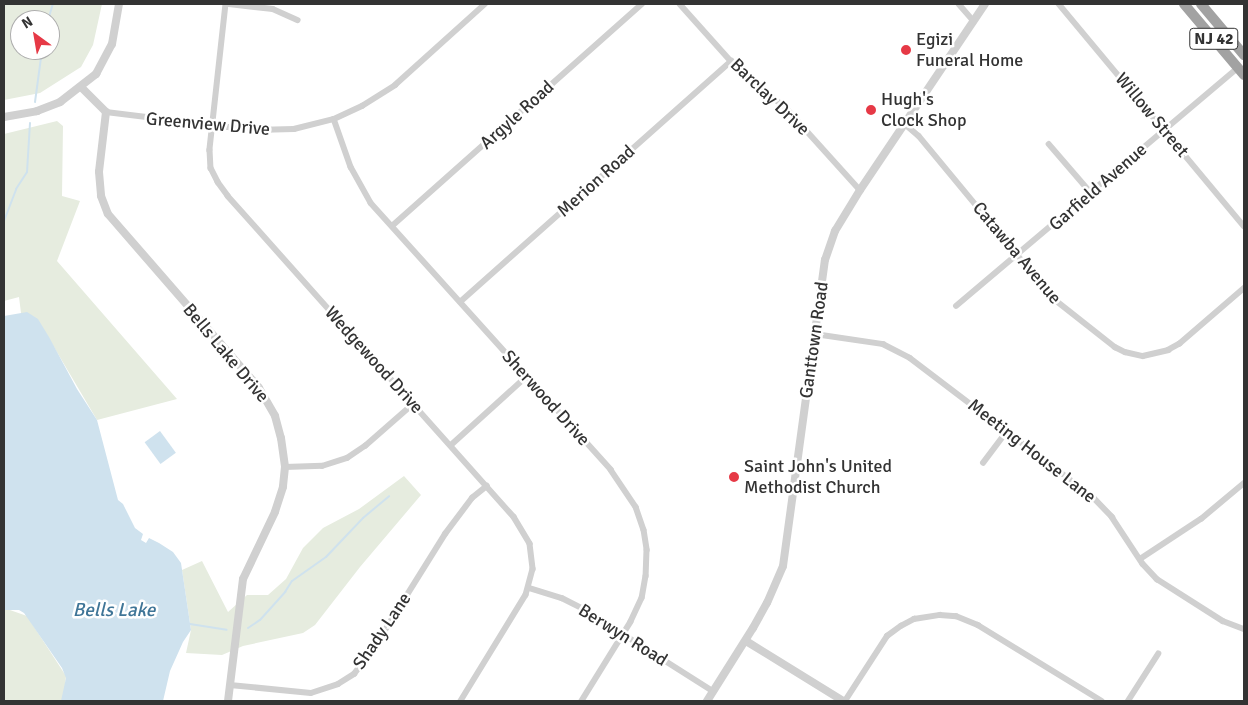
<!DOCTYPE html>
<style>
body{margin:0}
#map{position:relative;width:1248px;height:705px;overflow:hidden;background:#fff;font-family:Signika,sans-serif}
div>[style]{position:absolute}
.green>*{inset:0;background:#e6ecdf}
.water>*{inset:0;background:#cfe2ee;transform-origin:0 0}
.stream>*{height:2px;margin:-1px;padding:0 1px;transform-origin:1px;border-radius:1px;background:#cfe2ee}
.minor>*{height:5.5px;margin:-2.75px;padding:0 2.75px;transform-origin:2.75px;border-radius:2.75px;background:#d0d0d0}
.tertiary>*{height:8px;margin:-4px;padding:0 4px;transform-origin:4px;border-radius:4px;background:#d0d0d0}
.trunk>*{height:10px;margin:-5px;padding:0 5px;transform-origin:5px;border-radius:5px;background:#a2a2a2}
.dots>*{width:14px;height:14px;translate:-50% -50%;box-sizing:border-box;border:2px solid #fff;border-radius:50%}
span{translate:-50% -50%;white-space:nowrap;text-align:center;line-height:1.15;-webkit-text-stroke:5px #fff;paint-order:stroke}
.shield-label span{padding:1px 4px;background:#fff;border:1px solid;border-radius:4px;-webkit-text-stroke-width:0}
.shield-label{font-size:16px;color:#333;font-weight:700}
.poi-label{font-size:18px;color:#333}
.left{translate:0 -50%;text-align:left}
.street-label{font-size:18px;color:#333}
.water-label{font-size:19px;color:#3f7597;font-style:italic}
.frame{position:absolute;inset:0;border:5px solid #333;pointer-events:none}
.north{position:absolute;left:10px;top:10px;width:50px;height:50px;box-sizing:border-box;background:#fff;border:1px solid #adadad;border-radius:50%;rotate:328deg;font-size:14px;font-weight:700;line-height:20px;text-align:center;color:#333}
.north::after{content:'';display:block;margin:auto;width:18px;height:22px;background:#e63946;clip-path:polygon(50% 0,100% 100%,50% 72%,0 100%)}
</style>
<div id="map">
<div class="green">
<div style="clip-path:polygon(evenodd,4px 4px,102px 4px,93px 45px,81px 67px,40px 93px,4px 100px,4px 4px,20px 20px,50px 20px,50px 50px,20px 50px,20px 20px)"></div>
<div style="clip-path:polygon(57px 121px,63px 126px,62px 196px,80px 201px,57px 261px,177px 399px,97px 420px,38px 320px,21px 313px,19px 297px,4px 301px,4px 134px)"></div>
<div style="clip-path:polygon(404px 476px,421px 495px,360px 567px,315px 625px,303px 633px,243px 646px,222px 655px,186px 653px,191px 630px,182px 570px,202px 561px,228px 612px,247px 595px,268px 595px,286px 579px,303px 548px,323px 528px,359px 509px)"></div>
<div style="clip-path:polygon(7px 609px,27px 616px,66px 676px,64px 701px,4px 701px,4px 610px)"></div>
</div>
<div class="water">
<div style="clip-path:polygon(27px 312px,38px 319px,49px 337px,77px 389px,97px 420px,118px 500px,123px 504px,135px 528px,143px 534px,141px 540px,146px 543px,149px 538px,159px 543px,173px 552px,181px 563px,191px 630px,183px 642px,170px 671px,163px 701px,61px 701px,66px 678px,62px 668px,24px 613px,19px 610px,4px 610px,4px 316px)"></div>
<div style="left:160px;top:431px;width:27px;height:19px;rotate:54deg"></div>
</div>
<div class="stream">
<div style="left:48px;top:20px;width:17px;rotate:-73deg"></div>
<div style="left:35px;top:102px;width:52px;rotate:-82.3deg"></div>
<div style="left:4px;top:221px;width:34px;rotate:-69deg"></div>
<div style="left:16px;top:189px;width:20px;rotate:-57deg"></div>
<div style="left:27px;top:172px;width:49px;rotate:-86.5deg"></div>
<div style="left:190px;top:624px;width:37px;rotate:9deg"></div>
<div style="left:248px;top:628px;width:14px;rotate:-34deg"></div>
<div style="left:260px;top:620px;width:38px;rotate:-48deg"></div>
<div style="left:285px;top:592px;width:13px;rotate:-58deg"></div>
<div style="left:292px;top:581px;width:42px;rotate:-35.2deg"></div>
<div style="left:326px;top:557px;width:54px;rotate:-46.5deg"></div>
<div style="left:363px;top:518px;width:34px;rotate:-40deg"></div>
</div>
<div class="minor">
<div style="left:226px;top:4px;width:147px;rotate:96.3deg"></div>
<div style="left:210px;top:150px;width:18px;rotate:87deg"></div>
<div style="left:211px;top:168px;width:16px;rotate:63deg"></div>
<div style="left:218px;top:182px;width:17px;rotate:54deg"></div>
<div style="left:228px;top:196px;width:430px;rotate:48.3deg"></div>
<div style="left:514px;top:517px;width:31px;rotate:59deg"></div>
<div style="left:530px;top:544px;width:25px;rotate:83deg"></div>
<div style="left:533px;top:569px;width:27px;rotate:105deg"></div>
<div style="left:526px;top:595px;width:124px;rotate:121.5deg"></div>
<div style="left:229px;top:4px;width:44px;rotate:6.5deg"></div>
<div style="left:273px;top:9px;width:27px;rotate:24deg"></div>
<div style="left:680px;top:4px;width:76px;rotate:48.2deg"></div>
<div style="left:731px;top:61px;width:75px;rotate:40.7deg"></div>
<div style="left:788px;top:110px;width:108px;rotate:48deg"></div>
<div style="left:959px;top:4px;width:23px;rotate:49deg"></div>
<div style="left:1059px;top:4px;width:289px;rotate:50.2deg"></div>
<div style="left:106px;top:112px;width:147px;rotate:7deg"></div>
<div style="left:252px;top:130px;width:42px;rotate:-1.4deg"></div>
<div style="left:294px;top:129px;width:41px;rotate:-14deg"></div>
<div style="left:334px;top:119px;width:31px;rotate:-25deg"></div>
<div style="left:362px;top:106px;width:39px;rotate:-32deg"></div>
<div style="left:395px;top:85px;width:121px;rotate:-42deg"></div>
<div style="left:334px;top:119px;width:51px;rotate:70.5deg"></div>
<div style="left:351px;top:167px;width:41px;rotate:60.9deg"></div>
<div style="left:371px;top:203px;width:359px;rotate:48deg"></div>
<div style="left:611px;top:470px;width:45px;rotate:56deg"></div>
<div style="left:636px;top:507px;width:24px;rotate:71deg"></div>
<div style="left:644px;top:530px;width:20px;rotate:81deg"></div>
<div style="left:647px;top:550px;width:26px;rotate:92deg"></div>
<div style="left:646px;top:576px;width:22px;rotate:100deg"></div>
<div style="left:642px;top:598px;width:26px;rotate:115deg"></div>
<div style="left:631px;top:622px;width:93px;rotate:121.8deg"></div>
<div style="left:905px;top:124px;width:18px;rotate:41deg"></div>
<div style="left:919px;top:136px;width:212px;rotate:50.4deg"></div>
<div style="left:1054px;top:299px;width:78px;rotate:38.2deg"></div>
<div style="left:1115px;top:347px;width:11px;rotate:27deg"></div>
<div style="left:1125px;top:352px;width:18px;rotate:13deg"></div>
<div style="left:1143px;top:356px;width:26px;rotate:-13deg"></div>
<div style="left:1168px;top:350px;width:13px;rotate:-29deg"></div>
<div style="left:1179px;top:344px;width:86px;rotate:-40.7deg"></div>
<div style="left:1049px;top:144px;width:66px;rotate:49.3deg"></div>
<div style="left:392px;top:226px;width:334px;rotate:-41.6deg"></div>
<div style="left:460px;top:302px;width:363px;rotate:-41.6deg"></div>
<div style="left:956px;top:306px;width:369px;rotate:-40.2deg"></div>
<div style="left:815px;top:334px;width:69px;rotate:8.4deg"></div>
<div style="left:883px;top:344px;width:30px;rotate:27deg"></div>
<div style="left:910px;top:358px;width:230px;rotate:37.2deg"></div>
<div style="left:1093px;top:497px;width:28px;rotate:46deg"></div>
<div style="left:1112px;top:517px;width:56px;rotate:56.6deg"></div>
<div style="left:1143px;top:564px;width:21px;rotate:47deg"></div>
<div style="left:1157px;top:579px;width:78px;rotate:32.5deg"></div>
<div style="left:1223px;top:621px;width:22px;rotate:21deg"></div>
<div style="left:451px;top:445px;width:101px;rotate:-42.2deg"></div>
<div style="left:983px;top:463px;width:40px;rotate:-53deg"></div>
<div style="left:285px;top:467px;width:37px;rotate:-2deg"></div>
<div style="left:322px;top:466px;width:26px;rotate:-18deg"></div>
<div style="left:347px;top:458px;width:22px;rotate:-34deg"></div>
<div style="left:365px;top:446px;width:64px;rotate:-41.2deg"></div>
<div style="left:1140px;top:559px;width:73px;rotate:-33.3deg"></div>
<div style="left:1201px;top:519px;width:56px;rotate:-39.9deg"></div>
<div style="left:529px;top:588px;width:34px;rotate:17deg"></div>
<div style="left:562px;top:598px;width:22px;rotate:27deg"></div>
<div style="left:582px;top:608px;width:155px;rotate:32.4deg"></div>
<div style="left:230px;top:685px;width:81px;rotate:5.6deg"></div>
<div style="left:311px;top:693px;width:28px;rotate:-18deg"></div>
<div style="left:338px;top:684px;width:19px;rotate:-32deg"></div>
<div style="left:354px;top:674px;width:29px;rotate:-52deg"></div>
<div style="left:372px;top:651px;width:138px;rotate:-58deg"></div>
<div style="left:445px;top:534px;width:45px;rotate:-53.1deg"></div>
<div style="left:472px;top:498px;width:19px;rotate:-39deg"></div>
<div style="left:845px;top:701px;width:77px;rotate:-57.1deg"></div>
<div style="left:887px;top:636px;width:17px;rotate:-36deg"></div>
<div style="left:901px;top:626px;width:15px;rotate:-28deg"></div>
<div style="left:914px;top:619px;width:26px;rotate:-9deg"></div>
<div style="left:940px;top:615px;width:16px;rotate:4deg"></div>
<div style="left:956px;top:616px;width:24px;rotate:22deg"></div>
<div style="left:978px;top:625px;width:145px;rotate:31.5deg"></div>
<div style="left:1128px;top:701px;width:56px;rotate:-57.4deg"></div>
</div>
<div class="tertiary">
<div style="left:82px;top:88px;width:34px;rotate:45deg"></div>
<div style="left:106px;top:112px;width:60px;rotate:96.7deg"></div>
<div style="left:99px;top:172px;width:24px;rotate:85deg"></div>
<div style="left:101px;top:196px;width:19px;rotate:69deg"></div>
<div style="left:108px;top:214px;width:230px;rotate:49deg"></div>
<div style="left:259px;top:388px;width:32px;rotate:60deg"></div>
<div style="left:275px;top:416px;width:23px;rotate:75deg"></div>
<div style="left:281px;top:438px;width:29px;rotate:82deg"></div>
<div style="left:285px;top:467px;width:20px;rotate:96deg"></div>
<div style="left:283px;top:487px;width:26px;rotate:108deg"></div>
<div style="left:275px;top:512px;width:74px;rotate:115.5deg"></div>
<div style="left:243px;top:579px;width:123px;rotate:97deg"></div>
<div style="left:4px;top:117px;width:34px;rotate:-10deg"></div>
<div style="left:37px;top:111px;width:25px;rotate:-21deg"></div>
<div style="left:60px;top:102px;width:46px;rotate:-37.9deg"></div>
<div style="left:96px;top:74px;width:34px;rotate:-62deg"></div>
<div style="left:112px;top:44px;width:41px;rotate:-80.1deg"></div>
<div style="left:746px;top:641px;width:114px;rotate:31.7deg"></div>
<div style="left:707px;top:701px;width:86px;rotate:-57.8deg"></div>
<div style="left:753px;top:628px;width:29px;rotate:-61deg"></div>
<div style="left:767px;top:603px;width:40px;rotate:-66.6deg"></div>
<div style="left:783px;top:566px;width:309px;rotate:-82.2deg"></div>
<div style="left:825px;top:260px;width:31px;rotate:-71deg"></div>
<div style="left:835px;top:231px;width:48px;rotate:-58.6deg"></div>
<div style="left:860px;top:190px;width:224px;rotate:-56.1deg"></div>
</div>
<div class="trunk">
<div style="left:1184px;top:4px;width:93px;rotate:49.8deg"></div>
<div style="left:1201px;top:4px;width:67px;rotate:49.9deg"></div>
</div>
<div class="dots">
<div style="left:906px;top:50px;background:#e63946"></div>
<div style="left:871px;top:110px;background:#e63946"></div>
<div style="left:734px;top:477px;background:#e63946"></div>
</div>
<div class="shield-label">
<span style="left:1214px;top:39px">NJ 42</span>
</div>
<div class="poi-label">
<span class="left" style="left:916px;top:50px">Egizi<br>Funeral Home</span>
<span class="left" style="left:881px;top:110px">Hugh's<br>Clock Shop</span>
<span class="left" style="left:744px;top:477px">Saint John's United<br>Methodist Church</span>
</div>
<div class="street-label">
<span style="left:770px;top:97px;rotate:44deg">Barclay Drive</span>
<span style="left:517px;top:115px;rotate:-42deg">Argyle Road</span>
<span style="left:1152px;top:115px;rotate:50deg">Willow Street</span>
<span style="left:208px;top:124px;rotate:5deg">Greenview Drive</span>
<span style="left:596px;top:181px;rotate:-42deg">Merion Road</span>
<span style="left:1098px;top:187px;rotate:-41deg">Garfield Avenue</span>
<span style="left:1017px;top:253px;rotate:50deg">Catawba Avenue</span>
<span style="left:814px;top:340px;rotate:-82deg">Ganttown Road</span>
<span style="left:226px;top:353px;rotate:50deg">Bells Lake Drive</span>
<span style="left:374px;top:360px;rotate:48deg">Wedgewood Drive</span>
<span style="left:546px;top:398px;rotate:48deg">Sherwood Drive</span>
<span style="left:1032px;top:451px;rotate:38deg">Meeting House Lane</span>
<span style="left:382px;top:631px;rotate:-56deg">Shady Lane</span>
<span style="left:623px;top:635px;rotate:32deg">Berwyn Road</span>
</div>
<div class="water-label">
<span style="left:114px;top:611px">Bells Lake</span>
</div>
<div class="frame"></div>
<div class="north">N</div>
</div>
